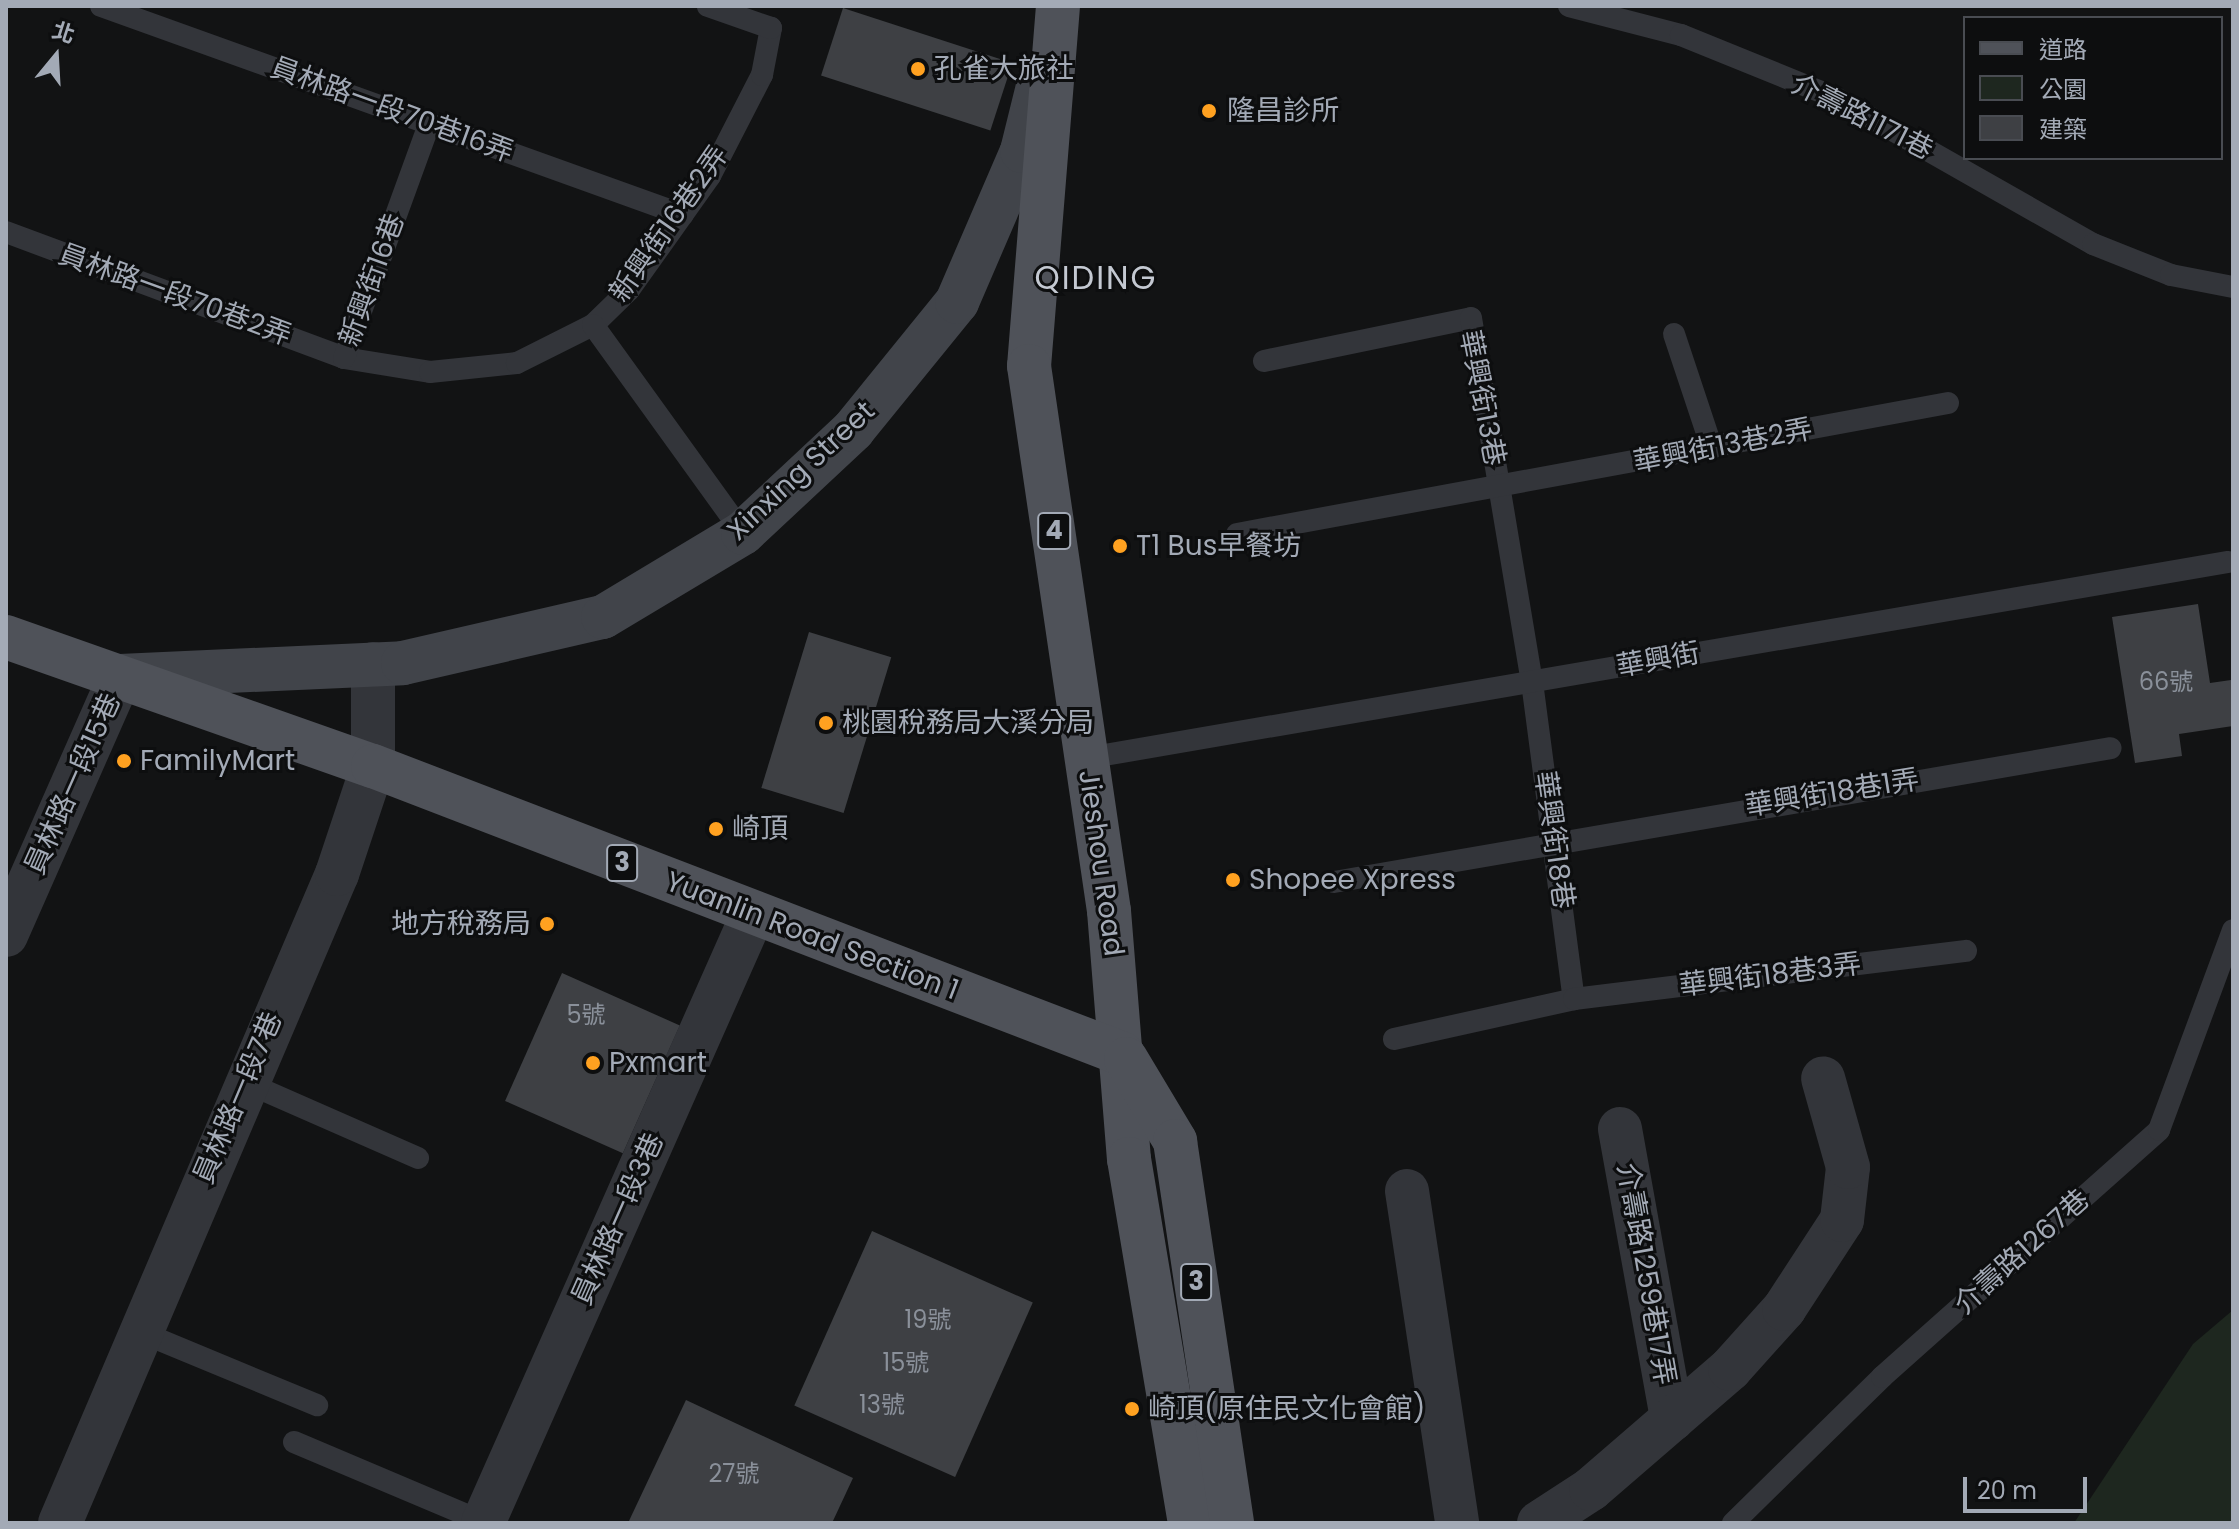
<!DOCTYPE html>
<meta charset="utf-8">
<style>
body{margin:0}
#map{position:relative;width:2239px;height:1529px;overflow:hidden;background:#121314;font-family:Poppins,"Noto Sans TC",sans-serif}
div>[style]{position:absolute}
.green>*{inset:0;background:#1e271f}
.building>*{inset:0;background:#3e4044;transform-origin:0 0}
.lane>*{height:22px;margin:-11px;padding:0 11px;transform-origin:11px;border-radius:11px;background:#33353a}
.street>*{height:44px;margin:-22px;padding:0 22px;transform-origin:22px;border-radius:22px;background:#33353a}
.secondary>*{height:44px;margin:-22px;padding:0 22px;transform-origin:22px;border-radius:22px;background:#41444a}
.primary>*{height:44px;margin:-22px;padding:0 22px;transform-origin:22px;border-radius:22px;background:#4f5259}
.dots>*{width:22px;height:22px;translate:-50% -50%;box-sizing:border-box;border:4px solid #0d0e0f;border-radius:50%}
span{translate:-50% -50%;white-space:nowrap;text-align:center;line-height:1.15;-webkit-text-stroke:6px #0d0e0f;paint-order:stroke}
.number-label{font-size:24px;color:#8a909a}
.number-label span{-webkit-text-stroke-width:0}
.shield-label span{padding:2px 6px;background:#0d0e0f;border:2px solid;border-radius:6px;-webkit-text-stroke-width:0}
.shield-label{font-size:26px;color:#a3aab6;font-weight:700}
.poi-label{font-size:28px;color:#a3aab6}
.left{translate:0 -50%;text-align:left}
.right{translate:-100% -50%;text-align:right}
.street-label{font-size:28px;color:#a3aab6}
.quarter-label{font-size:32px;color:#c4c9d2;letter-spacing:2px}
.frame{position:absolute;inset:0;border:8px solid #a3aab6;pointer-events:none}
.legend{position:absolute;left:1963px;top:16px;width:260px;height:144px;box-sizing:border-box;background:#0d0e0f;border:2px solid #494c52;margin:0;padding:10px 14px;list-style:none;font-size:24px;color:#a3aab6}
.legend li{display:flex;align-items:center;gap:16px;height:40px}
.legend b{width:40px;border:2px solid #494c52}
.north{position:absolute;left:16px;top:16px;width:80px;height:80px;-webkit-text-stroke:6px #0d0e0f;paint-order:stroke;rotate:18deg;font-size:22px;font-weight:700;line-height:32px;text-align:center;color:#a3aab6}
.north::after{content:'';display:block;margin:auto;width:28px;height:36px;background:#a3aab6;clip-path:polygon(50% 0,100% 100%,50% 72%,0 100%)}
.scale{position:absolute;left:1963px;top:1477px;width:124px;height:36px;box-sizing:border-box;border:4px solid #a3aab6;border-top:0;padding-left:10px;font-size:24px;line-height:28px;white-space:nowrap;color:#a3aab6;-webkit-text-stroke:6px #0d0e0f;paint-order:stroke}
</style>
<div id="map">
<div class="green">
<div style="clip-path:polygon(2233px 1310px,2233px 1523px,2074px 1523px,2193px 1344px)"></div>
</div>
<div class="building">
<div style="left:843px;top:8px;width:178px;height:71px;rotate:18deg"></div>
<div style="clip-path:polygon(2198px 604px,2210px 683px,2231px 680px,2233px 726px,2179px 734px,2182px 756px,2135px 763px,2112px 617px)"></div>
<div style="left:809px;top:632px;width:86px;height:163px;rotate:17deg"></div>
<div style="left:562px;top:973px;width:129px;height:140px;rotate:24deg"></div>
<div style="left:872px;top:1231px;width:176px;height:191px;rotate:24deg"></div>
<div style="clip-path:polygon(686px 1400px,853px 1478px,832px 1523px,628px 1523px)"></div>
</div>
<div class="lane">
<div style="left:101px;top:6px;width:618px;rotate:19.75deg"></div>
<div style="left:1569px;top:6px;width:116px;rotate:14.5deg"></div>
<div style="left:1681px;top:35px;width:167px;rotate:22.1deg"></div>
<div style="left:1836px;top:98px;width:296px;rotate:29.6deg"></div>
<div style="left:2093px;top:244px;width:84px;rotate:21.7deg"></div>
<div style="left:2171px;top:275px;width:63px;rotate:11deg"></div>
<div style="left:6px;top:232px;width:361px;rotate:20.4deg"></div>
<div style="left:344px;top:358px;width:87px;rotate:9.2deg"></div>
<div style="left:430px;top:372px;width:87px;rotate:-5.9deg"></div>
<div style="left:517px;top:363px;width:85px;rotate:-26.6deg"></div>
<div style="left:593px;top:325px;width:50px;rotate:-44.2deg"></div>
<div style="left:629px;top:290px;width:140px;rotate:-54.6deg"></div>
<div style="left:710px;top:176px;width:114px;rotate:-62.8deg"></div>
<div style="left:762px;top:75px;width:48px;rotate:-79.2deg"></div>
<div style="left:771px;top:28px;width:67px;rotate:-160.8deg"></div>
<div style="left:593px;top:325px;width:256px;rotate:54.2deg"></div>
<div style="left:1674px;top:334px;width:120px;rotate:71.6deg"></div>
<div style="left:344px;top:358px;width:249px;rotate:-70deg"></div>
<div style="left:1264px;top:361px;width:211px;rotate:-11.7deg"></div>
<div style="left:1471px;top:318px;width:369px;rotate:80.5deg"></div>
<div style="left:1532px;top:682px;width:320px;rotate:82.5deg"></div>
<div style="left:1237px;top:534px;width:723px;rotate:-10.44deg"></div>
<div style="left:1087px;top:758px;width:1158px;rotate:-9.75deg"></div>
<div style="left:1334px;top:882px;width:788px;rotate:-9.78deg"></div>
<div style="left:1394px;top:1039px;width:184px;rotate:-12.5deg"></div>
<div style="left:1574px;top:999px;width:395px;rotate:-7deg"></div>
<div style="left:245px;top:1082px;width:189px;rotate:23.7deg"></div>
<div style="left:138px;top:1331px;width:194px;rotate:22.5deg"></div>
<div style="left:294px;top:1442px;width:205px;rotate:22.9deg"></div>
<div style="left:1733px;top:1523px;width:209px;rotate:-44.4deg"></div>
<div style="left:1882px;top:1377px;width:371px;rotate:-41.7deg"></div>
<div style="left:2159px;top:1130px;width:213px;rotate:-69.7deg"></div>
</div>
<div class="street">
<div style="left:6px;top:935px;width:283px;rotate:-66.2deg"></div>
<div style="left:1620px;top:1129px;width:295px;rotate:79.8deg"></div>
<div style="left:1407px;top:1191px;width:336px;rotate:81.4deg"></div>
<div style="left:60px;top:1523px;width:706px;rotate:-66.89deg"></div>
<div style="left:337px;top:874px;width:114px;rotate:-71.6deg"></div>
<div style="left:373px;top:766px;width:102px;rotate:-90deg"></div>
<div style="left:483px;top:1523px;width:666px;rotate:-66.09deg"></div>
<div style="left:1539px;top:1523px;width:62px;rotate:-33.2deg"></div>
<div style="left:1591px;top:1489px;width:184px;rotate:-40.8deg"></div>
<div style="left:1730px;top:1369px;width:81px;rotate:-48deg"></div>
<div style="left:1784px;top:1309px;width:106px;rotate:-56.9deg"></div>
<div style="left:1842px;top:1220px;width:53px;rotate:-83.5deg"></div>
<div style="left:1848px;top:1167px;width:92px;rotate:-105.7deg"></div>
</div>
<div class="secondary">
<div style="left:120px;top:676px;width:283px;rotate:-2.6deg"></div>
<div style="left:403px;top:663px;width:205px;rotate:-13deg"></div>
<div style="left:603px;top:617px;width:163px;rotate:-31deg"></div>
<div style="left:743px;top:533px;width:151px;rotate:-43.1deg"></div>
<div style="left:853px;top:430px;width:165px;rotate:-50.9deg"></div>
<div style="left:957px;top:302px;width:164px;rotate:-66.7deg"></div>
<div style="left:1022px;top:151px;width:75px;rotate:-76.1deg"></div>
</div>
<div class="primary">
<div style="left:1058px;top:6px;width:361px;rotate:94.6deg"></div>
<div style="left:1029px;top:366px;width:551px;rotate:81.65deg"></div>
<div style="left:1109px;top:911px;width:249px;rotate:85.4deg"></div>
<div style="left:1129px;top:1159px;width:369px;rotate:80.5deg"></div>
<div style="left:6px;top:637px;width:389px;rotate:19.4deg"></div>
<div style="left:373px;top:766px;width:803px;rotate:21.01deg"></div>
<div style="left:1126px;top:1059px;width:96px;rotate:59.1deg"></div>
<div style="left:1175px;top:1141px;width:386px;rotate:81.5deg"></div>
</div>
<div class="dots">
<div style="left:918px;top:69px;background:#ffa120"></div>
<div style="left:1209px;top:111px;background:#ffa120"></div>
<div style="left:1120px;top:546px;background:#ffa120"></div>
<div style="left:826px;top:723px;background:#ffa120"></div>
<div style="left:124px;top:761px;background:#ffa120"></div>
<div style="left:716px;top:829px;background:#ffa120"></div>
<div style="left:1233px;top:880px;background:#ffa120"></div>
<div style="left:547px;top:924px;background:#ffa120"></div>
<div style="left:593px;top:1063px;background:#ffa120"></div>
<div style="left:1132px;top:1409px;background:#ffa120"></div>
</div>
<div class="number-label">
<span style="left:2166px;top:682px">66號</span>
<span style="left:586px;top:1015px">5號</span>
<span style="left:928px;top:1320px">19號</span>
<span style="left:906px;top:1363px">15號</span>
<span style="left:882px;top:1405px">13號</span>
<span style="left:734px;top:1474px">27號</span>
</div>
<div class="shield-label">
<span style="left:1054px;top:531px">4</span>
<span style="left:622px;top:863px">3</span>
<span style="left:1196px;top:1282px">3</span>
</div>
<div class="poi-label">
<span class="left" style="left:934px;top:69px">孔雀大旅社</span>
<span class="left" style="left:1227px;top:111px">隆昌診所</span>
<span class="left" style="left:1136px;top:546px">T1 Bus早餐坊</span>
<span class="left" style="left:842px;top:723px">桃園稅務局大溪分局</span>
<span class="left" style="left:140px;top:761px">FamilyMart</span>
<span class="left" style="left:732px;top:829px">崎頂</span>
<span class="left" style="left:1249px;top:880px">Shopee Xpress</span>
<span class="right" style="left:531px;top:924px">地方稅務局</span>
<span class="left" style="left:609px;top:1063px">Pxmart</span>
<span class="left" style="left:1148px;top:1409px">崎頂(原住民文化會館)</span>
</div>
<div class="street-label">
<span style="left:392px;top:110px;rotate:20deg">員林路一段70巷16弄</span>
<span style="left:1862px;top:117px;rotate:27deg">介壽路1171巷</span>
<span style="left:669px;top:224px;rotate:-55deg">新興街16巷2弄</span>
<span style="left:372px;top:280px;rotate:-70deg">新興街16巷</span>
<span style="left:175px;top:295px;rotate:20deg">員林路一段70巷2弄</span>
<span style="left:1482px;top:398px;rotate:79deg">華興街13巷</span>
<span style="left:1723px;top:446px;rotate:-11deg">華興街13巷2弄</span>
<span style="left:801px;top:471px;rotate:-43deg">Xinxing Street</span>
<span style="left:1658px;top:660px;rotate:-10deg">華興街</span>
<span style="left:73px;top:784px;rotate:-66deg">員林路一段15巷</span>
<span style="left:1832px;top:793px;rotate:-9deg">華興街18巷1弄</span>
<span style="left:1554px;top:840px;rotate:82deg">華興街18巷</span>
<span style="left:1101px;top:863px;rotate:82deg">Jieshou Road</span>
<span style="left:812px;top:936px;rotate:21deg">Yuanlin Road Section 1</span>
<span style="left:1770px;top:975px;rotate:-7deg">華興街18巷3弄</span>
<span style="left:238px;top:1098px;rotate:-67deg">員林路一段7巷</span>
<span style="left:618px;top:1219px;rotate:-66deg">員林路一段3巷</span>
<span style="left:2022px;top:1252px;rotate:-42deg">介壽路1267巷</span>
<span style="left:1646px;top:1274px;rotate:80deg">介壽路1259巷17弄</span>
</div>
<div class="quarter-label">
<span style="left:1096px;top:278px">QIDING</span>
</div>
<div class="frame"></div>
<ul class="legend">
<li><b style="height:10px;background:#4f5259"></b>道路</li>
<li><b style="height:22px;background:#1e271f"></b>公園</li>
<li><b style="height:22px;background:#3e4044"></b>建築</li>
</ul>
<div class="north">北</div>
<div class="scale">20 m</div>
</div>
